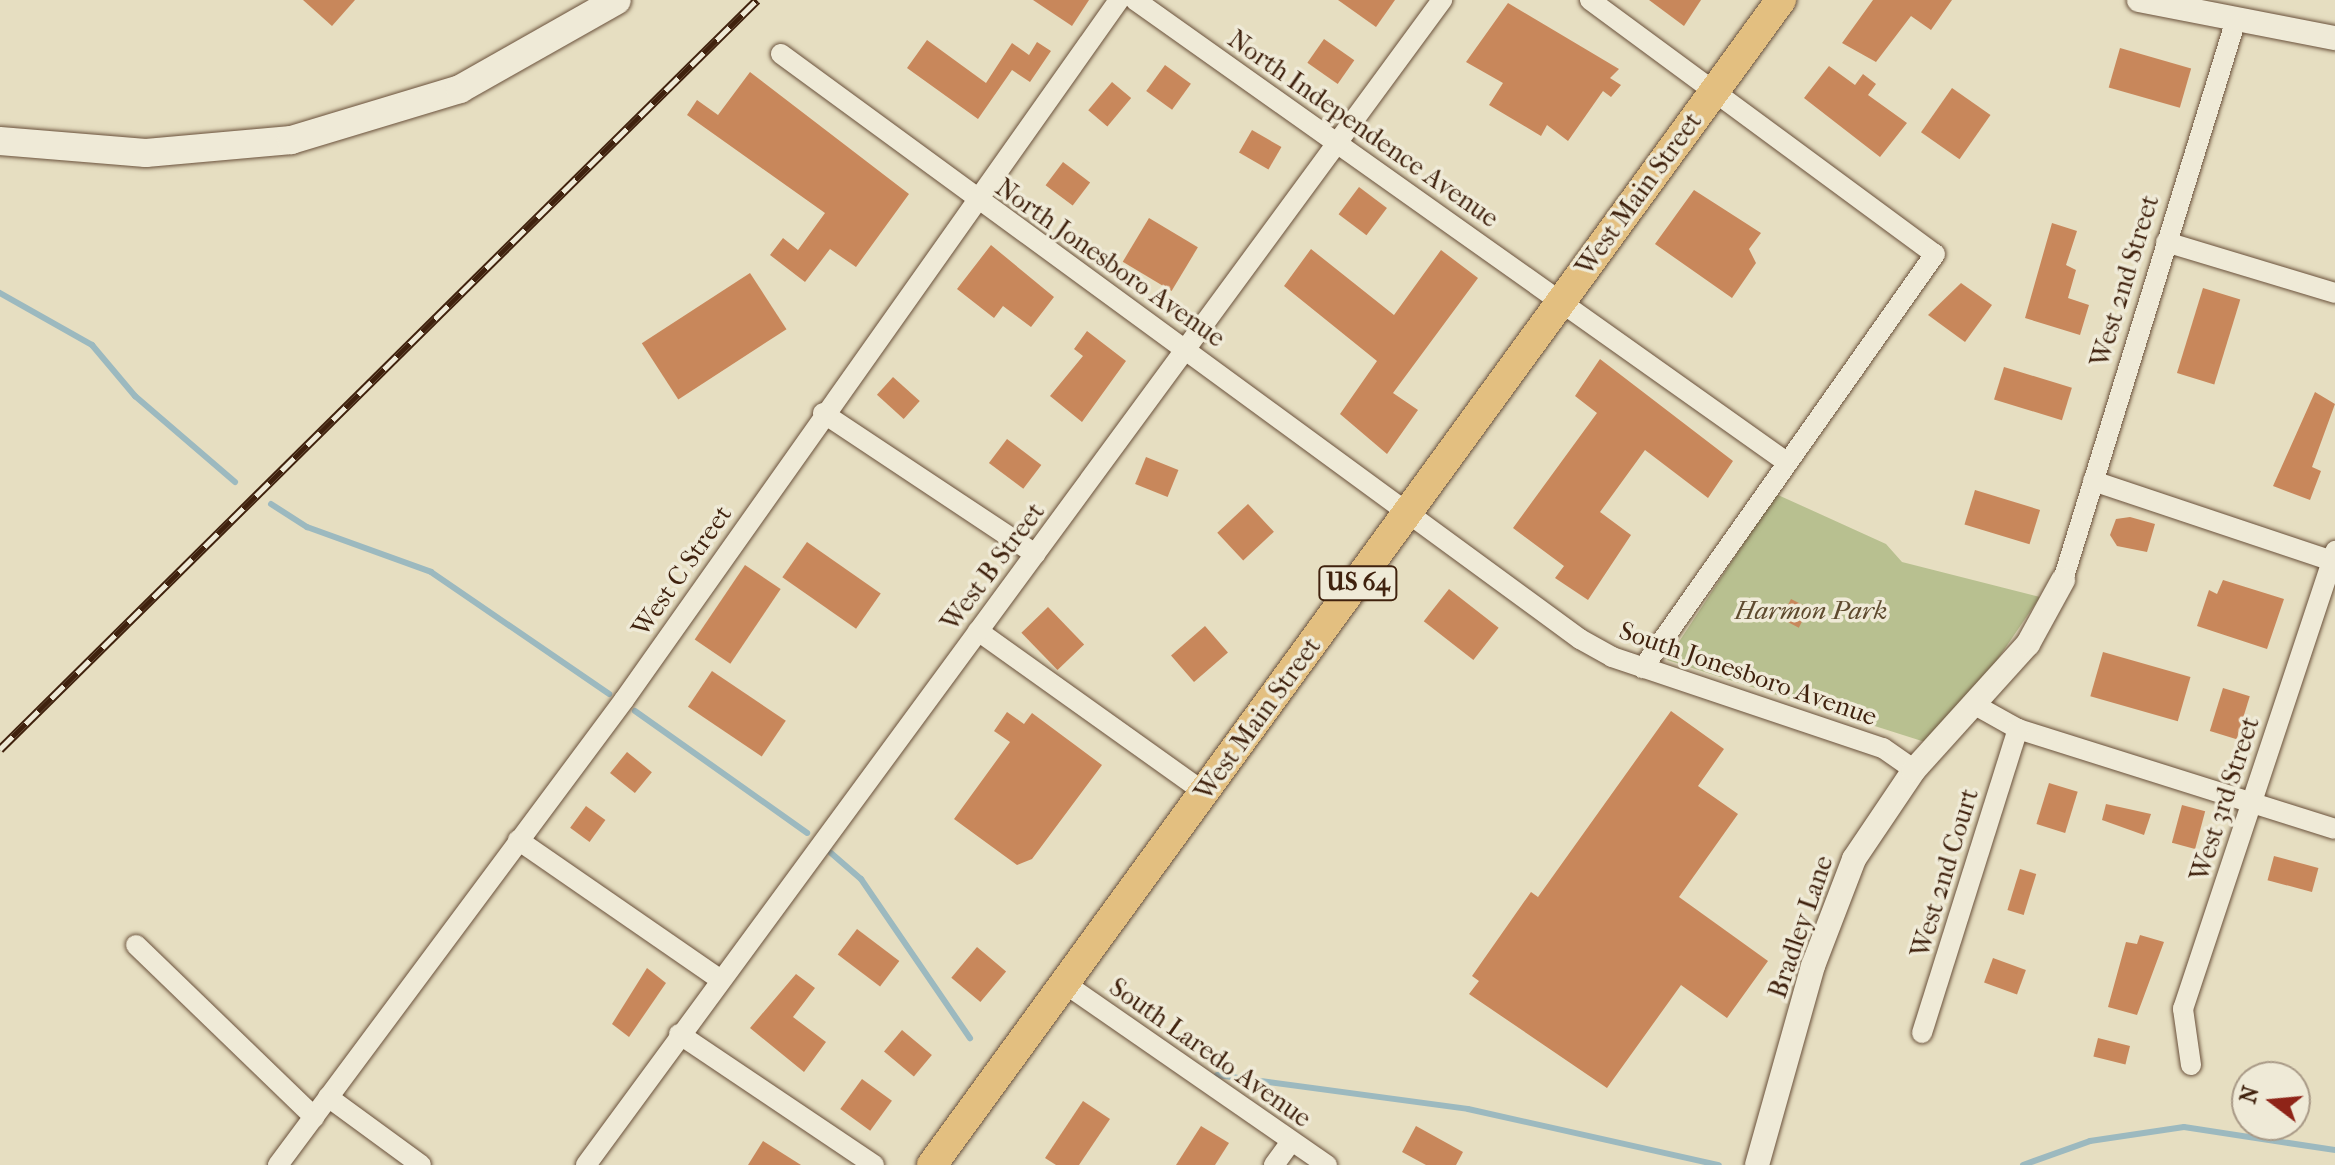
<!DOCTYPE html>
<style>
body{margin:0}
#map{position:relative;width:2335px;height:1165px;overflow:hidden;background:#e6dec1;font-family:"IM FELL French Canon",serif}
div>[style]{position:absolute}
.green>*{inset:0;background:#b8c090}
.stream>*{height:6px;margin:-3px;padding:0 3px;transform-origin:3px;border-radius:3px;background:#9cb9bf}
.building>*{inset:0;background:#c8875b;transform-origin:0 0}
.roads{filter:drop-shadow(0 0 2px #6a513b) drop-shadow(0 0 2px #6a513b)}
.minor>*{height:20px;margin:-10px;padding:0 10px;transform-origin:10px;border-radius:10px;background:#efead7}
.tertiary>*{height:24px;margin:-12px;padding:0 12px;transform-origin:12px;border-radius:12px;background:#efead7}
.secondary>*{height:28px;margin:-14px;padding:0 14px;transform-origin:14px;border-radius:14px;background:#efead7}
.primary>*{height:30px;margin:-15px;padding:0 15px;transform-origin:15px;border-radius:15px;background:#e3bf80}
.rail>*{height:9px;margin-top:-4.5px;transform-origin:0;background:repeating-linear-gradient(90deg,#efead7 0 18px,#40220e 0 36px);box-sizing:border-box;border-block:2px solid #40220e}
span{translate:-50% -50%;white-space:nowrap;text-align:center;line-height:1.15;-webkit-text-stroke:7px #efead7;paint-order:stroke}
.shield-label span{padding:2px 6px;background:#efead7;border:2px solid;border-radius:6px;-webkit-text-stroke-width:0}
.shield-label{font-size:24px;color:#40220e;font-weight:700}
.street-label{font-size:26px;color:#40220e}
.park-label{font-size:26px;color:#5e4a2e;font-style:italic}
.north{position:absolute;left:2231px;top:1061px;width:80px;height:80px;box-sizing:border-box;background:#efead7;border:2px solid #a99a87;border-radius:50%;rotate:286deg;font-size:22px;font-weight:700;line-height:32px;text-align:center;color:#40220e}
.north::after{content:'';display:block;margin:auto;width:28px;height:36px;background:#8f2418;clip-path:polygon(50% 0,100% 100%,50% 72%,0 100%)}
</style>
<div id="map">
<div class="green">
<div style="clip-path:polygon(1776px 494px,1886px 544px,1902px 562px,2040px 597px,1991px 669px,1925px 742px,1667px 660px)"></div>
</div>
<div class="stream">
<div style="left:0;top:293px;width:106px;rotate:29.5deg"></div>
<div style="left:92px;top:345px;width:67px;rotate:49.9deg"></div>
<div style="left:135px;top:396px;width:132px;rotate:40.7deg"></div>
<div style="left:271px;top:504px;width:43px;rotate:32.6deg"></div>
<div style="left:307px;top:527px;width:132px;rotate:19.9deg"></div>
<div style="left:431px;top:572px;width:216px;rotate:34.4deg"></div>
<div style="left:635px;top:711px;width:211px;rotate:35.3deg"></div>
<div style="left:831px;top:853px;width:40px;rotate:41deg"></div>
<div style="left:861px;top:879px;width:193px;rotate:55.6deg"></div>
<div style="left:1217px;top:1075px;width:253px;rotate:7.7deg"></div>
<div style="left:1468px;top:1109px;width:257px;rotate:12.6deg"></div>
<div style="left:2023px;top:1165px;width:71px;rotate:-19.7deg"></div>
<div style="left:2090px;top:1141px;width:95px;rotate:-8.5deg"></div>
<div style="left:2184px;top:1127px;width:153px;rotate:8.7deg"></div>
</div>
<div class="building">
<div style="clip-path:polygon(303px 0,355px 0,332px 26px)"></div>
<div style="clip-path:polygon(1033px 0,1089px 0,1072px 26px)"></div>
<div style="clip-path:polygon(1338px 0,1395px 0,1376px 27px)"></div>
<div style="clip-path:polygon(1649px 0,1701px 0,1684px 26px)"></div>
<div style="clip-path:polygon(1873px 0,1952px 0,1931px 30px,1911px 16px,1876px 62px,1842px 43px)"></div>
<div style="clip-path:polygon(1508px 3px,1619px 69px,1610px 78px,1621px 85px,1611px 97px,1603px 91px,1568px 141px,1547px 125px,1541px 136px,1489px 105px,1503px 83px,1466px 62px)"></div>
<div style="left:1324px;top:39px;width:37px;height:29px;rotate:35deg"></div>
<div style="clip-path:polygon(927px 40px,986px 83px,1012px 43px,1029px 55px,1037px 42px,1051px 51px,1030px 82px,1012px 70px,978px 119px,907px 68px)"></div>
<div style="left:2120px;top:48px;width:74px;height:41px;rotate:16deg"></div>
<div style="left:1165px;top:65px;width:32px;height:32px;rotate:36deg"></div>
<div style="clip-path:polygon(1829px 66px,1855px 85px,1863px 74px,1876px 84px,1868px 95px,1907px 123px,1880px 157px,1804px 98px)"></div>
<div style="clip-path:polygon(750px 72px,909px 194px,856px 267px,830px 249px,805px 282px,770px 255px,783px 238px,798px 250px,825px 213px,687px 115px,697px 100px,718px 115px)"></div>
<div style="left:1112px;top:82px;width:25px;height:37px;rotate:40deg"></div>
<div style="left:1952px;top:88px;width:47px;height:54px;rotate:35deg"></div>
<div style="left:1252px;top:130px;width:34px;height:26px;rotate:30deg"></div>
<div style="left:1063px;top:162px;width:34px;height:29px;rotate:37deg"></div>
<div style="left:1359px;top:187px;width:35px;height:34px;rotate:37deg"></div>
<div style="clip-path:polygon(1694px 190px,1761px 233px,1749px 249px,1756px 263px,1732px 298px,1655px 244px)"></div>
<div style="left:1149px;top:218px;width:57px;height:51px;rotate:31deg"></div>
<div style="clip-path:polygon(2052px 223px,2077px 231px,2066px 265px,2076px 270px,2068px 298px,2089px 305px,2080px 335px,2025px 318px)"></div>
<div style="clip-path:polygon(991px 245px,1054px 297px,1031px 327px,1003px 306px,994px 318px,957px 289px)"></div>
<div style="clip-path:polygon(1311px 249px,1394px 315px,1441px 250px,1478px 278px,1393px 393px,1418px 410px,1387px 454px,1340px 414px,1377px 361px,1284px 286px)"></div>
<div style="left:750px;top:273px;width:67px;height:129px;rotate:57deg"></div>
<div style="clip-path:polygon(1961px 283px,1992px 305px,1965px 342px,1928px 315px)"></div>
<div style="left:2203px;top:288px;width:39px;height:89px;rotate:17deg"></div>
<div style="clip-path:polygon(1087px 331px,1126px 361px,1082px 422px,1050px 396px,1083px 356px,1074px 349px)"></div>
<div style="clip-path:polygon(1600px 359px,1733px 461px,1708px 498px,1645px 450px,1600px 512px,1631px 535px,1588px 600px,1555px 578px,1564px 566px,1513px 528px,1597px 413px,1575px 396px)"></div>
<div style="left:2004px;top:367px;width:71px;height:34px;rotate:17deg"></div>
<div style="left:893px;top:377px;width:36px;height:24px;rotate:42deg"></div>
<div style="clip-path:polygon(2315px 392px,2335px 404px,2312px 467px,2321px 471px,2310px 500px,2273px 486px)"></div>
<div style="left:1007px;top:439px;width:43px;height:30px;rotate:37deg"></div>
<div style="left:1146px;top:457px;width:35px;height:29px;rotate:22deg"></div>
<div style="left:1975px;top:490px;width:68px;height:36px;rotate:17deg"></div>
<div style="left:1248px;top:504px;width:38px;height:42px;rotate:47deg"></div>
<div style="clip-path:polygon(2130px 517px,2155px 524px,2147px 552px,2117px 546px,2110px 535px,2116px 519px)"></div>
<div style="left:807px;top:542px;width:90px;height:43px;rotate:35deg"></div>
<div style="left:745px;top:565px;width:43px;height:90px;rotate:34deg"></div>
<div style="clip-path:polygon(2223px 580px,2284px 599px,2267px 649px,2197px 626px,2209px 590px,2217px 594px)"></div>
<div style="left:1449px;top:589px;width:63px;height:41px;rotate:38deg"></div>
<div style="left:1791px;top:599px;width:20px;height:22px;rotate:27deg"></div>
<div style="left:1048px;top:607px;width:52px;height:37px;rotate:46deg"></div>
<div style="left:1205px;top:626px;width:35px;height:45px;rotate:49deg"></div>
<div style="left:2103px;top:652px;width:91px;height:46px;rotate:16deg"></div>
<div style="left:712px;top:671px;width:89px;height:43px;rotate:34deg"></div>
<div style="left:2223px;top:688px;width:28px;height:45px;rotate:17deg"></div>
<div style="clip-path:polygon(1671px 711px,1724px 749px,1698px 786px,1738px 814px,1679px 897px,1768px 961px,1727px 1018px,1681px 985px,1607px 1088px,1469px 994px,1479px 981px,1472px 976px,1531px 892px,1538px 897px)"></div>
<div style="clip-path:polygon(1007px 712px,1024px 724px,1032px 713px,1102px 765px,1032px 859px,1017px 865px,954px 819px,1010px 742px,994px 731px)"></div>
<div style="left:627px;top:752px;width:32px;height:27px;rotate:39deg"></div>
<div style="left:2049px;top:783px;width:30px;height:43px;rotate:17deg"></div>
<div style="clip-path:polygon(2106px 804px,2151px 814px,2144px 835px,2102px 820px)"></div>
<div style="left:2182px;top:805px;width:24px;height:39px;rotate:15deg"></div>
<div style="left:586px;top:806px;width:24px;height:27px;rotate:36deg"></div>
<div style="left:2274px;top:856px;width:46px;height:25px;rotate:15deg"></div>
<div style="left:2020px;top:869px;width:17px;height:43px;rotate:17deg"></div>
<div style="left:857px;top:929px;width:53px;height:32px;rotate:37deg"></div>
<div style="clip-path:polygon(2140px 935px,2164px 942px,2137px 1015px,2108px 1007px,2126px 942px,2137px 944px)"></div>
<div style="left:977px;top:947px;width:38px;height:40px;rotate:40deg"></div>
<div style="left:1993px;top:958px;width:35px;height:26px;rotate:20deg"></div>
<div style="clip-path:polygon(647px 968px,666px 983px,629px 1037px,612px 1024px)"></div>
<div style="clip-path:polygon(796px 974px,815px 988px,793px 1017px,826px 1042px,804px 1072px,750px 1028px)"></div>
<div style="left:902px;top:1030px;width:39px;height:28px;rotate:40deg"></div>
<div style="left:2098px;top:1038px;width:33px;height:19px;rotate:14deg"></div>
<div style="left:862px;top:1079px;width:37px;height:37px;rotate:36deg"></div>
<div style="clip-path:polygon(1083px 1101px,1110px 1119px,1079px 1165px,1056px 1165px,1045px 1158px)"></div>
<div style="clip-path:polygon(1201px 1126px,1229px 1143px,1215px 1165px,1176px 1165px)"></div>
<div style="clip-path:polygon(1416px 1126px,1463px 1152px,1456px 1165px,1426px 1165px,1402px 1152px)"></div>
<div style="clip-path:polygon(763px 1141px,801px 1165px,748px 1165px)"></div>
</div>
<div class="roads">
<div class="minor">
<div style="left:1135px;top:0;width:800px;rotate:35.34deg"></div>
<div style="left:1590px;top:0;width:428px;rotate:36.4deg"></div>
<div style="left:1935px;top:254px;width:507px;rotate:125.2deg"></div>
<div style="left:781px;top:54px;width:990px;rotate:36.21deg"></div>
<div style="left:1580px;top:639px;width:37px;rotate:29deg"></div>
<div style="left:1612px;top:657px;width:286px;rotate:18.6deg"></div>
<div style="left:1883px;top:748px;width:38px;rotate:35deg"></div>
<div style="left:2166px;top:242px;width:177px;rotate:16.8deg"></div>
<div style="left:823px;top:413px;width:255px;rotate:33.6deg"></div>
<div style="left:2093px;top:481px;width:255px;rotate:18.5deg"></div>
<div style="left:2063px;top:580px;width:583px;rotate:-72.84deg"></div>
<div style="left:978px;top:631px;width:277px;rotate:35.5deg"></div>
<div style="left:1975px;top:705px;width:49px;rotate:29.2deg"></div>
<div style="left:2018px;top:729px;width:332px;rotate:17.5deg"></div>
<div style="left:518px;top:840px;width:243px;rotate:34.6deg"></div>
<div style="left:136px;top:945px;width:248px;rotate:44deg"></div>
<div style="left:1064px;top:983px;width:320px;rotate:34.7deg"></div>
<div style="left:1922px;top:1033px;width:319px;rotate:-72.5deg"></div>
<div style="left:679px;top:1034px;width:235px;rotate:33.9deg"></div>
<div style="left:2191px;top:1065px;width:57px;rotate:-98.1deg"></div>
<div style="left:2183px;top:1009px;width:483px;rotate:-71.6deg"></div>
<div style="left:328px;top:1097px;width:115px;rotate:36.2deg"></div>
<div style="left:278px;top:1165px;width:580px;rotate:-53.35deg"></div>
<div style="left:624px;top:700px;width:857px;rotate:-54.73deg"></div>
<div style="left:586px;top:1165px;width:1446px;rotate:-53.69deg"></div>
<div style="left:1274px;top:1165px;width:29px;rotate:-54deg"></div>
</div>
<div class="tertiary">
<div style="left:2139px;top:0;width:200px;rotate:11deg"></div>
<div style="left:1757px;top:1165px;width:207px;rotate:-74.3deg"></div>
<div style="left:1813px;top:966px;width:115px;rotate:-69deg"></div>
<div style="left:1854px;top:859px;width:107px;rotate:-56deg"></div>
<div style="left:1914px;top:770px;width:170px;rotate:-47.9deg"></div>
<div style="left:2028px;top:644px;width:73px;rotate:-61.3deg"></div>
</div>
<div class="secondary">
<div style="left:0;top:141px;width:146px;rotate:4.7deg"></div>
<div style="left:146px;top:153px;width:146px;rotate:-5.1deg"></div>
<div style="left:291px;top:140px;width:177px;rotate:-16.8deg"></div>
<div style="left:460px;top:89px;width:180px;rotate:-29.5deg"></div>
</div>
<div class="primary">
<div style="left:932px;top:1165px;width:1442px;rotate:-53.92deg"></div>
</div>
</div>
<div class="rail">
<div style="left:0;top:749px;width:1065px;rotate:-44.7deg"></div>
</div>
<div class="shield-label">
<span style="left:1358px;top:583px">US 64</span>
</div>
<div class="street-label">
<span style="left:1363px;top:129px;rotate:35deg">North Independence Avenue</span>
<span style="left:1639px;top:194px;rotate:-54deg">West Main Street</span>
<span style="left:1110px;top:263px;rotate:35deg">North Jonesboro Avenue</span>
<span style="left:2125px;top:281px;rotate:-73deg">West 2nd Street</span>
<span style="left:993px;top:567px;rotate:-53deg">West B Street</span>
<span style="left:682px;top:571px;rotate:-55deg">West C Street</span>
<span style="left:1748px;top:674px;rotate:19deg">South Jonesboro Avenue</span>
<span style="left:1258px;top:719px;rotate:-54deg">West Main Street</span>
<span style="left:2225px;top:799px;rotate:-72deg">West 3rd Street</span>
<span style="left:1945px;top:873px;rotate:-73deg">West 2nd Court</span>
<span style="left:1801px;top:927px;rotate:-71deg">Bradley Lane</span>
<span style="left:1210px;top:1053px;rotate:35deg">South Laredo Avenue</span>
</div>
<div class="park-label">
<span style="left:1811px;top:611px">Harmon Park</span>
</div>
<div class="north">N</div>
</div>
